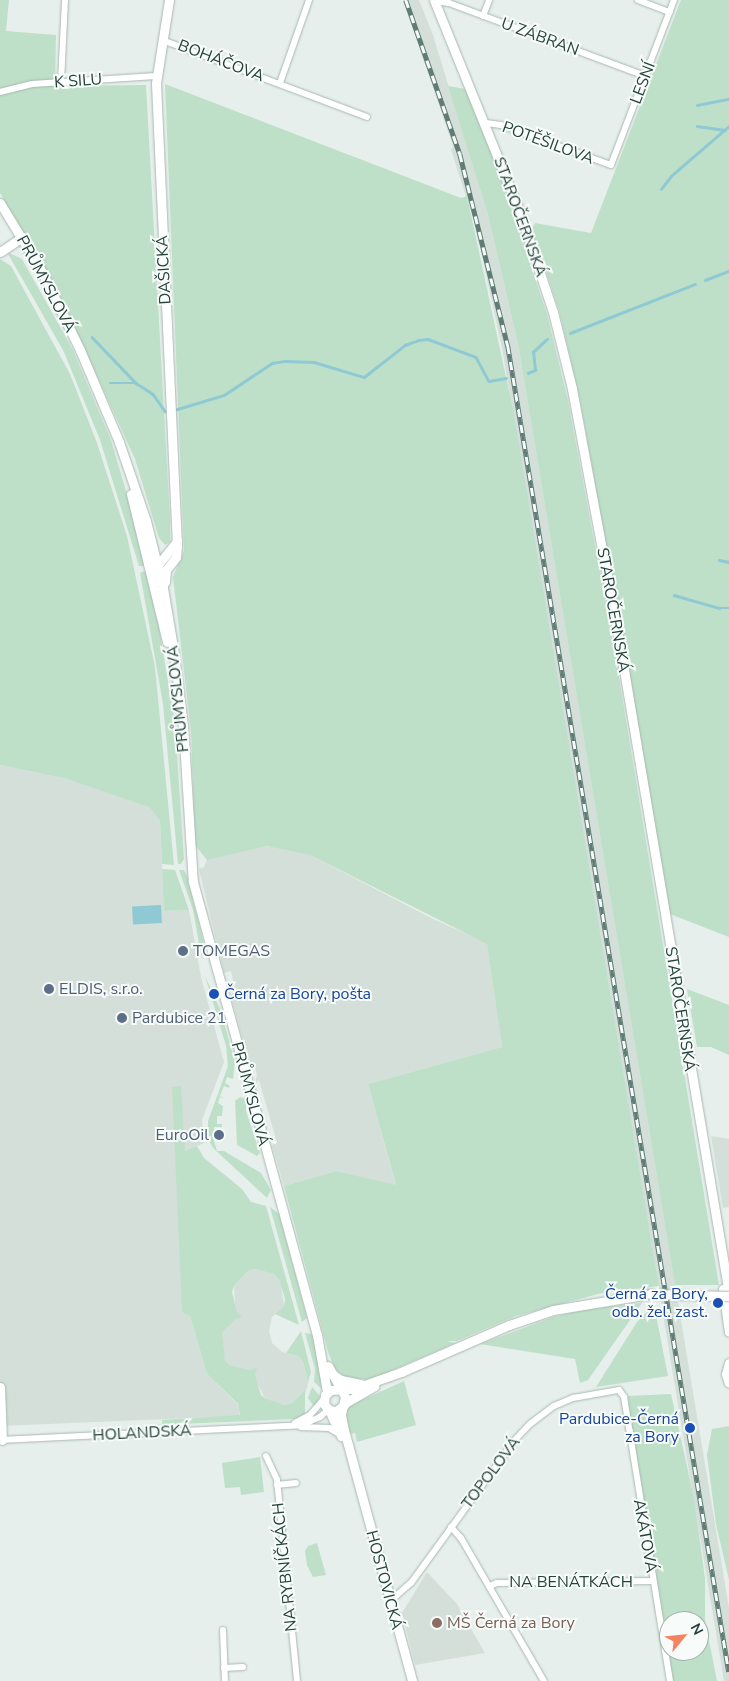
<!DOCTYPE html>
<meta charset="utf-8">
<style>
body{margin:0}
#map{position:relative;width:729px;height:1681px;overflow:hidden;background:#e6efeb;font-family:"Nunito Sans",sans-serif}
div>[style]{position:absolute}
.built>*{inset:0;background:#d4dfda}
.green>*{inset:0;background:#bfe0c8}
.water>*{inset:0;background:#8ec9d4;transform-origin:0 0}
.stream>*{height:2.5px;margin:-1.25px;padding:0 1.25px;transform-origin:1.25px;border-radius:1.25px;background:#8ec9d4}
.roads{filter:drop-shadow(0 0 1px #a8b8b2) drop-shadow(0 0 1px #a8b8b2)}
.street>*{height:6px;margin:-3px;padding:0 3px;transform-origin:3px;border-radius:3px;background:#fff}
.secondary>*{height:9px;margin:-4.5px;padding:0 4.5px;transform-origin:4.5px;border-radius:4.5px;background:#fff}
.rail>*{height:4.5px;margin-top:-2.25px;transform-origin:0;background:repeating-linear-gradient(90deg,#f7fbf9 0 8px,#5f7d75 0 16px);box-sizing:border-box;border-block:1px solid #5f7d75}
.bridges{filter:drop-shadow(0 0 1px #a4bbb3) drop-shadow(0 0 1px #a4bbb3)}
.secondary-bridge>*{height:9px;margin:-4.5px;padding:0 4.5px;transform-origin:4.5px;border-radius:4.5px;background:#fff}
.dots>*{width:14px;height:14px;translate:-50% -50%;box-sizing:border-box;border:2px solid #f7fbf9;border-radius:50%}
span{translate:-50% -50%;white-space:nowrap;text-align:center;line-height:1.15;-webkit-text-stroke:4px #f7fbf9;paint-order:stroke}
.street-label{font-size:16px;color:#24423a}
.service-label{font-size:16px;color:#4e5e75}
.left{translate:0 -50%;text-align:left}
.right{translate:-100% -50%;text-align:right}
.transit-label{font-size:16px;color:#164399}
.education-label{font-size:16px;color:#785e54}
.north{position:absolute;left:659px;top:1611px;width:50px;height:50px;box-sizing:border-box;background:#f7fbf9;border:1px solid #a3b1ad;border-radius:50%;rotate:62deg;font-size:14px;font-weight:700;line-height:20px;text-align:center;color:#24423a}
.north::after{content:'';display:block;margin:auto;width:18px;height:22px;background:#f4845f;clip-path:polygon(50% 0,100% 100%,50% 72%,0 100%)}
</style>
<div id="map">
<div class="built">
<div style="clip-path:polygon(403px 0,419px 0,433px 35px,488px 215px,518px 344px,729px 1608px,729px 1681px,724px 1681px,502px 348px,475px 224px,451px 150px,453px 146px)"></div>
<div style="clip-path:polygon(0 765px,67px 779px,127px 797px,149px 807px,160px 821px,164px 911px,189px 910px,201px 977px,224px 1062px,202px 1120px,204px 1143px,176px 1156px,190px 1316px,207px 1374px,238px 1405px,240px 1416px,0 1426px)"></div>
<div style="clip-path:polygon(279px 846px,310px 855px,433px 919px,487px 943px,502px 1047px,368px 1084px,396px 1186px,336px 1171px,284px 1186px,272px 1145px,277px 1143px,259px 1080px,255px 1084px,257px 1075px,255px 1067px,250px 1065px,231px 996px,235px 988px,231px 971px,224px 973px,199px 869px,204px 867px,207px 860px,255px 847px)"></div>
<div style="clip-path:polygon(711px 1136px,729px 1139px,729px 1207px,723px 1208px)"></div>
<div style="clip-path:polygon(255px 1269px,274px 1274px,280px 1279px,284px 1306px,272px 1317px,269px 1331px,272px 1343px,282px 1352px,298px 1356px,303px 1362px,308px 1381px,307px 1388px,292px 1403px,286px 1405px,266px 1400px,250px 1370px,230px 1365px,225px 1360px,220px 1340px,222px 1333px,236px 1319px,234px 1286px,248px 1271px)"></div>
<div style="clip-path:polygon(427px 1572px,457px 1604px,485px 1653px,415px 1665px,402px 1613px)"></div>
</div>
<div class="green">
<div style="clip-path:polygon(0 0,9px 0,6px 31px,56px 35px,55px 86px,146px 85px,170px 521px,170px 542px,165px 545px,159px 538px,135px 459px,61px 297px,0 193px)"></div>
<div style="clip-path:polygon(681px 0,729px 0,729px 937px,670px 914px,580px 399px,559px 310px,532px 229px,535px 223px,591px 233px)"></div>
<div style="clip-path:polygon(165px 84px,461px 198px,467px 196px,514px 414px,655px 1264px,659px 1286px,602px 1293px,516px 1316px,457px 1341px,447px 1341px,455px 1343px,370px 1380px,347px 1378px,336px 1370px,329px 1355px,284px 1186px,336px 1171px,396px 1185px,368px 1084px,502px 1047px,487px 944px,310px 855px,267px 846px,207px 860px,195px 845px,191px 731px,173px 577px,184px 551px)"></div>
<div style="clip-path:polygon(448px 86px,466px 89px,492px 152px,547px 314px,568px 401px,615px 653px,719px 1285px,675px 1285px,518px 344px,488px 215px)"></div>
<div style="clip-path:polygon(7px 252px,22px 259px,73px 350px,111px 440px,148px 566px,139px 566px,100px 440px,64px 352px)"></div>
<div style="clip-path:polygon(0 259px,11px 266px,70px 374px,97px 443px,127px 536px,155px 667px,174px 865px,162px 864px,160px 821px,149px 807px,67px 779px,0 765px)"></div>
<div style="clip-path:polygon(149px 569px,175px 723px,184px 859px,181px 864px,178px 864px,163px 704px,140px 573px)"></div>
<div style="clip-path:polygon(162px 869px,175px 870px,189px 910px,164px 911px)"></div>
<div style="clip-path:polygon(179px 870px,184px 870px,187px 876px,203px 940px,202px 960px,193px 910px)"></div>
<div style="clip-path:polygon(205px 976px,220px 1009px,235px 1062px,233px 1079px,227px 1077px,225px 1083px,230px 1086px,229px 1088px,224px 1086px,220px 1096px,225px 1099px,220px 1097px,218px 1103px,223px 1106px,222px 1116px,217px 1116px,217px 1124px,222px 1124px,222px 1127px,214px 1127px,214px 1141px,217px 1151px,224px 1151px,261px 1173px,271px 1190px,267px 1198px,213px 1148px,208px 1139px,208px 1121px,228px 1066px,226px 1046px)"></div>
<div style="clip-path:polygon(687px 989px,729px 1005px,729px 1055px,711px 1047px,697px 1047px)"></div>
<div style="clip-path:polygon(181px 1086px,185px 1151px,197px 1146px,204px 1158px,242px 1189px,251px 1202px,266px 1206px,299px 1325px,275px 1314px,284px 1306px,285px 1299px,279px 1279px,274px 1274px,255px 1269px,248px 1271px,234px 1286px,232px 1292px,237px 1312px,242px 1317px,236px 1319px,222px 1333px,225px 1360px,230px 1365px,250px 1370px,257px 1368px,255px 1375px,261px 1395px,266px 1399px,285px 1405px,292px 1403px,307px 1388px,308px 1381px,303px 1362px,298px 1356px,286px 1353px,301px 1331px,311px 1372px,305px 1393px,305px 1415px,294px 1419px,157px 1425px,162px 1424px,162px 1420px,240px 1415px,238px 1404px,207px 1374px,190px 1316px,182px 1312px,172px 1087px)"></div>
<div style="clip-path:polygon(240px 1097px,246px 1099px,246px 1111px,260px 1153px,257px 1156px,237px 1145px,235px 1101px)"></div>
<div style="clip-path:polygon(270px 1207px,279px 1214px,307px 1318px,302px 1322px)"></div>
<div style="clip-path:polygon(642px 1303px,588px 1380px,580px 1383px,575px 1359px,480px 1344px,553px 1317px,588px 1309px)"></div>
<div style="clip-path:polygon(654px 1305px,668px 1376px,596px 1387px,637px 1322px)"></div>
<div style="clip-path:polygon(305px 1333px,312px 1334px,320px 1361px,322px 1389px,314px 1382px,315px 1369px)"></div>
<div style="clip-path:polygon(404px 1381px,416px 1425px,357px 1442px,355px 1433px,349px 1434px,345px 1414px,349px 1406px)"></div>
<div style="clip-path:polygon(312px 1387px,320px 1396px,315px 1408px,308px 1398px)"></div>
<div style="clip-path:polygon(evenodd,671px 1394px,694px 1498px,705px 1578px,705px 1620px,717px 1681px,672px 1681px,631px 1434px,628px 1396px,671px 1394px,669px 1621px,699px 1621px,699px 1651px,669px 1651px,669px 1621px)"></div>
<div style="clip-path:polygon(729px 1426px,729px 1580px,716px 1524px,707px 1455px,712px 1429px)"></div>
<div style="clip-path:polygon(260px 1457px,264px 1492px,241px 1495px,240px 1487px,225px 1488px,222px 1463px)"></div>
<div style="clip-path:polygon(317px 1543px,326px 1575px,313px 1577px,307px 1565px,305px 1551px,308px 1546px)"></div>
</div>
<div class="water">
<div style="left:161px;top:905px;width:18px;height:29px;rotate:87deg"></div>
</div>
<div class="stream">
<div style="left:697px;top:105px;width:33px;rotate:-11deg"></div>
<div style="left:697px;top:126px;width:28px;rotate:8deg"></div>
<div style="left:661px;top:189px;width:16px;rotate:-52deg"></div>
<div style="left:671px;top:176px;width:77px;rotate:-40.8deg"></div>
<div style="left:705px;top:280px;width:26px;rotate:-21deg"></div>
<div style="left:570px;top:333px;width:134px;rotate:-21.4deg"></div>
<div style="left:92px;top:337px;width:64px;rotate:46.3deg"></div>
<div style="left:136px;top:383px;width:20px;rotate:33deg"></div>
<div style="left:153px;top:394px;width:21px;rotate:55deg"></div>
<div style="left:528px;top:373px;width:8px;rotate:-23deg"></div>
<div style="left:535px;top:370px;width:18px;rotate:-96deg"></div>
<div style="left:533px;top:352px;width:19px;rotate:-43deg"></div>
<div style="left:110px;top:383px;width:26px"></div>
<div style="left:174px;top:410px;width:52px;rotate:-16.7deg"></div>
<div style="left:224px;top:395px;width:58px;rotate:-33.7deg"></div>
<div style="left:272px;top:363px;width:13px;rotate:-9deg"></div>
<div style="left:285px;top:361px;width:29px;rotate:2deg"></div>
<div style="left:314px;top:362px;width:52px;rotate:16.7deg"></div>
<div style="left:364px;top:377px;width:52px;rotate:-38deg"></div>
<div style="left:405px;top:345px;width:15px;rotate:-20deg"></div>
<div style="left:419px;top:340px;width:9px;rotate:-6deg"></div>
<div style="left:428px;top:339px;width:51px;rotate:20.6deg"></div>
<div style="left:476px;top:357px;width:27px;rotate:62deg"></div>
<div style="left:489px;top:381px;width:17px;rotate:-10deg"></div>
<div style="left:719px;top:560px;width:10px;rotate:11deg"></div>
<div style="left:674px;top:595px;width:47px;rotate:16.1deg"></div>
<div style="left:719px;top:608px;width:10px"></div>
</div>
<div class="roads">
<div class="street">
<div style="left:638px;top:0;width:34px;rotate:21deg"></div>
<div style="left:435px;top:1px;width:14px;rotate:8deg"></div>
<div style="left:449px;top:3px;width:209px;rotate:20.4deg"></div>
<div style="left:483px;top:16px;width:17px;rotate:-69deg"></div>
<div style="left:162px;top:40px;width:219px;rotate:20.6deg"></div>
<div style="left:61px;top:82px;width:82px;rotate:-87.2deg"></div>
<div style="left:280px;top:83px;width:88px;rotate:-70.7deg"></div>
<div style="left:0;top:92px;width:33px;rotate:-14deg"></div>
<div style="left:32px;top:84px;width:124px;rotate:-3.7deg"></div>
<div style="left:486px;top:123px;width:15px;rotate:8deg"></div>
<div style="left:501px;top:125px;width:117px;rotate:20deg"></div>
<div style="left:611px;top:165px;width:177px;rotate:-69.1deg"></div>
<div style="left:295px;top:1423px;width:17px;rotate:-28deg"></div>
<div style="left:310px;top:1415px;width:20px;rotate:-49deg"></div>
<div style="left:301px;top:1427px;width:28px;rotate:2deg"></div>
<div style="left:329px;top:1428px;width:12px;rotate:31deg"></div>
<div style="left:0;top:1440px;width:302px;rotate:-2.8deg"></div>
<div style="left:302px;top:1425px;width:20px;rotate:-24deg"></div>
<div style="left:320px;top:1417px;width:12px;rotate:-42deg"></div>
<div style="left:266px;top:1456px;width:26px;rotate:65deg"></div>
<div style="left:277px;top:1480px;width:202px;rotate:84.3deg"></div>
<div style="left:277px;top:1485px;width:19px;rotate:-6deg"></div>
<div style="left:451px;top:1527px;width:15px;rotate:48deg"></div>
<div style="left:461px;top:1538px;width:165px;rotate:59.9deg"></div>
<div style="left:490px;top:1586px;width:8px;rotate:-23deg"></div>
<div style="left:497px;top:1583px;width:156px;rotate:-0.7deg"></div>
<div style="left:390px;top:1601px;width:28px;rotate:-41deg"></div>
<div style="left:411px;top:1583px;width:175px;rotate:-54deg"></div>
<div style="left:514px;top:1441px;width:23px;rotate:-47deg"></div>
<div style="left:530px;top:1424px;width:30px;rotate:-37deg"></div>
<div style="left:554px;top:1406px;width:21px;rotate:-23deg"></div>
<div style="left:573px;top:1398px;width:47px;rotate:-9.9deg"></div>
<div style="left:619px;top:1390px;width:9px;rotate:54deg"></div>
<div style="left:624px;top:1397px;width:288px;rotate:80.8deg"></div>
<div style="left:223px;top:1630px;width:51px;rotate:87.8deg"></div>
<div style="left:224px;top:1668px;width:19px;rotate:-3deg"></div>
</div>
<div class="secondary">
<div style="left:434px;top:0;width:230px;rotate:68deg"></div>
<div style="left:520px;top:213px;width:104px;rotate:71.6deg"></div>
<div style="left:553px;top:312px;width:79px;rotate:76.1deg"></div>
<div style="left:572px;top:389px;width:268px;rotate:79.4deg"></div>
<div style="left:621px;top:652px;width:651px;rotate:80.45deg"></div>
<div style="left:0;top:203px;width:81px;rotate:58.7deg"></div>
<div style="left:42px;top:272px;width:87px;rotate:64deg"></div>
<div style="left:80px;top:350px;width:100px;rotate:67deg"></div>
<div style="left:119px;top:442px;width:83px;rotate:71.1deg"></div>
<div style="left:146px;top:521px;width:69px;rotate:75.8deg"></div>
<div style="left:163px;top:588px;width:60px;rotate:80.4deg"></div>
<div style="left:173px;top:647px;width:79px;rotate:82.7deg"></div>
<div style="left:183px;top:725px;width:157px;rotate:86.4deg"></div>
<div style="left:193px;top:882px;width:470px;rotate:74.7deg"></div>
<div style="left:317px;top:1335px;width:58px;rotate:80deg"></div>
<div style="left:0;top:252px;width:27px;rotate:-34deg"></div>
<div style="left:131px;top:494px;width:152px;rotate:76.3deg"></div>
<div style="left:157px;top:566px;width:32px;rotate:-51deg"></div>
<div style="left:165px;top:582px;width:12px;rotate:-85deg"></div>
<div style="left:166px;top:570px;width:16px;rotate:-52deg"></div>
<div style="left:176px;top:557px;width:11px;rotate:-85deg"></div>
<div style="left:177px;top:546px;width:463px;rotate:-92.6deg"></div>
<div style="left:156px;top:83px;width:84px;rotate:-81.1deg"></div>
<div style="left:723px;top:1289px;width:43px;rotate:82.1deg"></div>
<div style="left:729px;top:1363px;width:11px;rotate:105deg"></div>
<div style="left:726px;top:1374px;width:9px;rotate:72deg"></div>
<div style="left:328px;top:1366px;width:35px;rotate:61deg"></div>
<div style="left:345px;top:1397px;width:18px;rotate:103deg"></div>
<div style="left:341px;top:1415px;width:15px;rotate:79deg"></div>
<div style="left:344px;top:1430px;width:260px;rotate:74.8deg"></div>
<div style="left:332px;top:1374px;width:11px;rotate:34deg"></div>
<div style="left:341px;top:1380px;width:20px;rotate:11deg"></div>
<div style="left:0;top:1387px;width:53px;rotate:87.8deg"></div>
<div style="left:345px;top:1403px;width:34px;rotate:-30deg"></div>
<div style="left:344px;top:1405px;width:10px;rotate:143deg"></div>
<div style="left:336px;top:1411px;width:7px;rotate:-172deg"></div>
<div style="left:329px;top:1410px;width:8px;rotate:-130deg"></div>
<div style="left:324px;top:1404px;width:9px;rotate:-84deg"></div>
<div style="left:325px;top:1395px;width:8px;rotate:-40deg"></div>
<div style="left:331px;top:1390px;width:22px;rotate:-3deg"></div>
<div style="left:353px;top:1389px;width:51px;rotate:-19.5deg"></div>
<div style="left:401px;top:1372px;width:118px;rotate:-23.5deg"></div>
<div style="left:509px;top:1325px;width:46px;rotate:-18.8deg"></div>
<div style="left:553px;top:1310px;width:98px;rotate:-9.4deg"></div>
<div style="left:329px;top:1410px;width:29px;rotate:65deg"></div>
</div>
</div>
<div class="rail">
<div style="left:406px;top:0;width:163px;rotate:70.7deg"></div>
<div style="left:460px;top:154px;width:198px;rotate:76deg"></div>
<div style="left:508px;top:346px;width:1344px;rotate:80.54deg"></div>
</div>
<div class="bridges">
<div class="secondary-bridge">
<div style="left:650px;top:1294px;width:79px;rotate:1.5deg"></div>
</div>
</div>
<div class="dots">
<div style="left:183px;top:951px;background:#5c6f8a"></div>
<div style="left:49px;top:989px;background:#5c6f8a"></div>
<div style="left:214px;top:994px;background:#1a4fb4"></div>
<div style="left:122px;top:1018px;background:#5c6f8a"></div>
<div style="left:219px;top:1135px;background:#5c6f8a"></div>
<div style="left:718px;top:1303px;background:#1a4fb4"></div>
<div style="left:690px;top:1428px;background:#1a4fb4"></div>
<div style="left:437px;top:1623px;background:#8d6e63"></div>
</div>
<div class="street-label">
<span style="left:540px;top:37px;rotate:20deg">U ZÁBRAN</span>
<span style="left:221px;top:61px;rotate:21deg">BOHÁČOVA</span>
<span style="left:78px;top:81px;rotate:-4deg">K SILU</span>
<span style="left:643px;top:83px;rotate:-69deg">LESNÍ</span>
<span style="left:548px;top:143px;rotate:20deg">POTĚŠILOVA</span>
<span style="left:520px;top:217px;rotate:70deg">STAROČERNSKÁ</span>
<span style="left:164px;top:270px;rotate:-93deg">DAŠICKÁ</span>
<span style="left:46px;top:284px;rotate:62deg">PRŮMYSLOVÁ</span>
<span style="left:613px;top:610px;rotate:80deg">STAROČERNSKÁ</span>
<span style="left:178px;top:699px;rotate:-96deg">PRŮMYSLOVÁ</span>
<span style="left:680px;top:1009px;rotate:81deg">STAROČERNSKÁ</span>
<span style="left:250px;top:1094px;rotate:75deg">PRŮMYSLOVÁ</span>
<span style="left:142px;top:1433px;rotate:-3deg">HOLANDSKÁ</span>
<span style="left:491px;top:1473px;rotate:-53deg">TOPOLOVÁ</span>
<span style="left:645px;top:1536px;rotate:80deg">AKÁTOVÁ</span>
<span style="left:285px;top:1567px;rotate:-96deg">NA RYBNÍČKÁCH</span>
<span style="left:384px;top:1580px;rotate:75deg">HOSTOVICKÁ</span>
<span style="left:571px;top:1582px">NA BENÁTKÁCH</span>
</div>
<div class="service-label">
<span class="left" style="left:193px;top:951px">TOMEGAS</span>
<span class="left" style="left:59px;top:989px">ELDIS, s.r.o.</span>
<span class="left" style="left:132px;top:1018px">Pardubice 21</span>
<span class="right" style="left:209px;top:1135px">EuroOil</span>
</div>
<div class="transit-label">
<span class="left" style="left:224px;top:994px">Černá za Bory, pošta</span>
<span class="right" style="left:708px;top:1303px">Černá za Bory,<br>odb. žel. zast.</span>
<span class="right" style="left:679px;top:1428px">Pardubice-Černá<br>za Bory</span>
</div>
<div class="education-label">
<span class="left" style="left:447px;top:1623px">MŠ Černá za Bory</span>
</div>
<div class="north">N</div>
</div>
